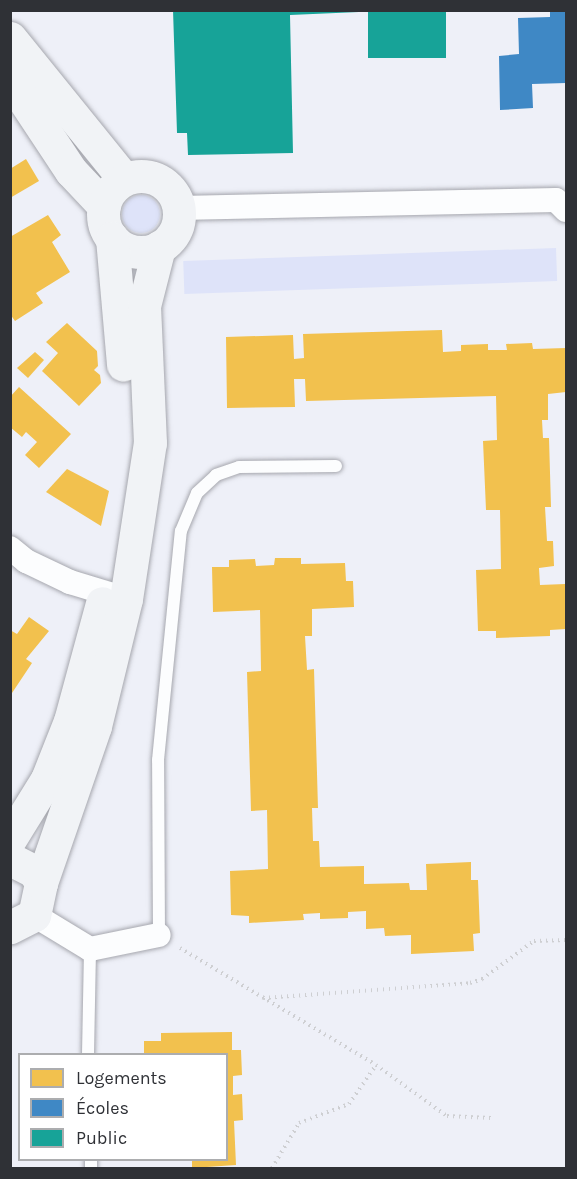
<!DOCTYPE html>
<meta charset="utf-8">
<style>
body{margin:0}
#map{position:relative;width:577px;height:1179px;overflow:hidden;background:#eef0f8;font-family:Karla,sans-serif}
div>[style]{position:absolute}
.green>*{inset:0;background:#dee3f9;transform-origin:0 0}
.round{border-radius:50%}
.homes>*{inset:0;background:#f2c14e}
.schools>*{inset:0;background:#3f88c5}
.public>*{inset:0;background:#17a398;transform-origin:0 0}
.path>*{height:4px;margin-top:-2px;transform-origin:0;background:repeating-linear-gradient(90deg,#cecfd2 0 1.5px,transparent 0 6px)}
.roads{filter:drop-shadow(0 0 2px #a6a7ae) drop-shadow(0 0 2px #a6a7ae)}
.lane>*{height:12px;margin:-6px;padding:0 6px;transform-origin:6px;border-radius:6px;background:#fcfdfe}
.street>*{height:24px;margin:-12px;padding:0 12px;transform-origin:12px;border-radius:12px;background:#fcfdfe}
.secondary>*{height:33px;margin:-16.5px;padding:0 16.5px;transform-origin:16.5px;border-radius:16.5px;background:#f1f3f6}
.secondary>.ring{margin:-16.5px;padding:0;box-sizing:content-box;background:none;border:33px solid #f1f3f6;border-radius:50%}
span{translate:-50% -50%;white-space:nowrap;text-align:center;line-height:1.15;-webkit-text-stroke:6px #fff;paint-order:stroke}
.frame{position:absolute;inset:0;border:12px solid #2f3136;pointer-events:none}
.legend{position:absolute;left:18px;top:1053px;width:210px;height:108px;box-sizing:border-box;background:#fff;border:2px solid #acadaf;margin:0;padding:8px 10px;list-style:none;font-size:18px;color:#2f3136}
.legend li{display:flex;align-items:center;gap:12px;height:30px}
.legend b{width:30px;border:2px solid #acadaf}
</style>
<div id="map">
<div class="green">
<div class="round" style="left:122px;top:195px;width:38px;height:38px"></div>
<div style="left:556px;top:248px;width:33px;height:373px;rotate:88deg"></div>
</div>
<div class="homes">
<div style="clip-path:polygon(26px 159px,39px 181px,10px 198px,10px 169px)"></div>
<div style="clip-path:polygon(48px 215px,61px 235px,52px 242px,70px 272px,36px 293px,43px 303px,15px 321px,10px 314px,10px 237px)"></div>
<div style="clip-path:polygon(67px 323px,97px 351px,98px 366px,94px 370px,100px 375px,101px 383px,79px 406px,42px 371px,58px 353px,46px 342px)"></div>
<div style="clip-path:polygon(442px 330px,443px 352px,461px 351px,461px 345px,488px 344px,488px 350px,507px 350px,506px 344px,532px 343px,533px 349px,566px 348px,566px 392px,548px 394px,548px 420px,542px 420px,543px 438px,549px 438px,551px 507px,545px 507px,547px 541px,553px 541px,554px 566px,539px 568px,540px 585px,565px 584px,566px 629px,550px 630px,550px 636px,496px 638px,496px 631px,478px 631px,476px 570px,501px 569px,500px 510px,486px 510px,483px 441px,497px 440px,496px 396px,306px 401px,305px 379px,294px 379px,295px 407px,227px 408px,226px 337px,293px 335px,294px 359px,304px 358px,303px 334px)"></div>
<div style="clip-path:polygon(35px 352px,44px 360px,28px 378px,17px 368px)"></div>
<div style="clip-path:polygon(19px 387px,71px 434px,39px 468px,25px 455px,37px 442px,26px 432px,22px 437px,10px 427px,10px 397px)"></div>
<div style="clip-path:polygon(67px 469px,109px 491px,101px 526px,46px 492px)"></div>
<div style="clip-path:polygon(275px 558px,301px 558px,301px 564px,345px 563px,346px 581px,353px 581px,354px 607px,312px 609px,312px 636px,305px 636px,307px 670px,314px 669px,318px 808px,312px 808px,313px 841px,319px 841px,320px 867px,364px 866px,364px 884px,409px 883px,410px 890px,427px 890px,426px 864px,471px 862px,471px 880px,478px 880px,480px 933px,473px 934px,474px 951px,411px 954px,411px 935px,385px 936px,384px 928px,366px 929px,366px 911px,348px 912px,348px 918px,320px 919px,320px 913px,303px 914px,304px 920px,249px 923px,249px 916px,231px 915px,230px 871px,268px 869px,267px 810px,251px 811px,247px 672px,261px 671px,260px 610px,213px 612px,212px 567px,229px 567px,229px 560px,255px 559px,256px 566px,274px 565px)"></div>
<div style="clip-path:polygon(29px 617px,49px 631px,26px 659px,32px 663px,10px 696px,10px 630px,17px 634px)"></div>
<div style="clip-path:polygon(232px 1032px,232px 1050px,241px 1050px,242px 1075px,233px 1076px,233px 1095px,242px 1094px,243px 1120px,234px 1121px,236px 1165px,192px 1168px,192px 1160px,226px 1160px,226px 1054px,144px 1054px,144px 1041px,161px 1041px,161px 1033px)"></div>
</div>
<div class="schools">
<div style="clip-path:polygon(550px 10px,566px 10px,566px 83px,532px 84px,533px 108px,500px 110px,499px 56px,519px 54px,518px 18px,550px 17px)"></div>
</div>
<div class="public">
<div style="clip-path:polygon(173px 10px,359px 10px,359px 12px,290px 15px,293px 153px,188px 155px,187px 133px,177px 133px)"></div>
<div style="left:368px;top:10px;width:78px;height:48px"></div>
</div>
<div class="path">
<div style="left:180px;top:948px;width:228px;rotate:30.8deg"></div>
<div style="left:376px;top:1065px;width:87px;rotate:35.7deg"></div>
<div style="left:447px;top:1116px;width:44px;rotate:2.6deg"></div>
<div style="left:263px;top:998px;width:208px;rotate:-4.1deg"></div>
<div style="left:470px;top:983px;width:13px;rotate:-18deg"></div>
<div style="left:482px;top:979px;width:64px;rotate:-36.2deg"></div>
<div style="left:534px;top:941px;width:32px;rotate:-2deg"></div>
<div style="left:272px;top:1168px;width:52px;rotate:-59deg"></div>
<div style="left:299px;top:1123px;width:53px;rotate:-20.8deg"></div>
<div style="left:349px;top:1104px;width:47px;rotate:-55.3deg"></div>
</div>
<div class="roads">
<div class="lane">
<div style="left:159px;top:935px;width:175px;rotate:-90.3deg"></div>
<div style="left:158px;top:760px;width:230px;rotate:-84.3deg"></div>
<div style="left:181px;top:531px;width:41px;rotate:-67.2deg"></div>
<div style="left:197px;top:493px;width:26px;rotate:-43deg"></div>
<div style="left:216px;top:475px;width:24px;rotate:-19deg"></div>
<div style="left:239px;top:467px;width:97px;rotate:-0.6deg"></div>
<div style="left:88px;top:1054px;width:105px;rotate:-88.9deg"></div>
<div style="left:91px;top:1160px;width:8px;rotate:90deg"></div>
</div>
<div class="street">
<div style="left:179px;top:208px;width:377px;rotate:-1.2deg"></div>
<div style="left:556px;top:200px;width:14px;rotate:45deg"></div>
<div style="left:10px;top:548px;width:21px;rotate:39deg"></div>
<div style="left:26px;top:561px;width:49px;rotate:25.5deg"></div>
<div style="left:70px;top:582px;width:55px;rotate:16.8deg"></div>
<div style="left:34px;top:915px;width:66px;rotate:31.3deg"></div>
<div style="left:90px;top:949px;width:70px;rotate:-11.5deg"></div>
</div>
<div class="secondary">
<div style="left:10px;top:38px;width:181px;rotate:51deg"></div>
<div style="left:10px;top:79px;width:110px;rotate:56.5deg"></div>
<div style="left:71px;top:171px;width:48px;rotate:46.7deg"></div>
<div class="ring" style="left:103px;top:176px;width:43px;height:43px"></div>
<div style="left:112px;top:238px;width:127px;rotate:85deg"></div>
<div style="left:10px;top:839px;width:70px;rotate:-58.3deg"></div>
<div style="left:47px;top:779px;width:62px;rotate:-68.4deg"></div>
<div style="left:70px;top:721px;width:122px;rotate:-74.8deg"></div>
<div style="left:10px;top:859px;width:27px;rotate:27deg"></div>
<div style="left:34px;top:871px;width:14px;rotate:60deg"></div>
<div style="left:41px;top:883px;width:33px;rotate:102deg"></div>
<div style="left:34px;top:915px;width:27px;rotate:153deg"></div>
<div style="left:41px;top:883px;width:166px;rotate:-71deg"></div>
<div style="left:95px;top:726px;width:131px;rotate:-76.3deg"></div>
<div style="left:126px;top:599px;width:158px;rotate:-81.3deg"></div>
<div style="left:150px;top:443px;width:137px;rotate:-92.5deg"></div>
<div style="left:144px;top:306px;width:61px;rotate:-75.7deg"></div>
</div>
</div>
<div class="frame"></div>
<ul class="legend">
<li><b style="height:16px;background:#f2c14e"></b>Logements</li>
<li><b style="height:16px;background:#3f88c5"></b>Écoles</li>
<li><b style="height:16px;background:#17a398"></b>Public</li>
</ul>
</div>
